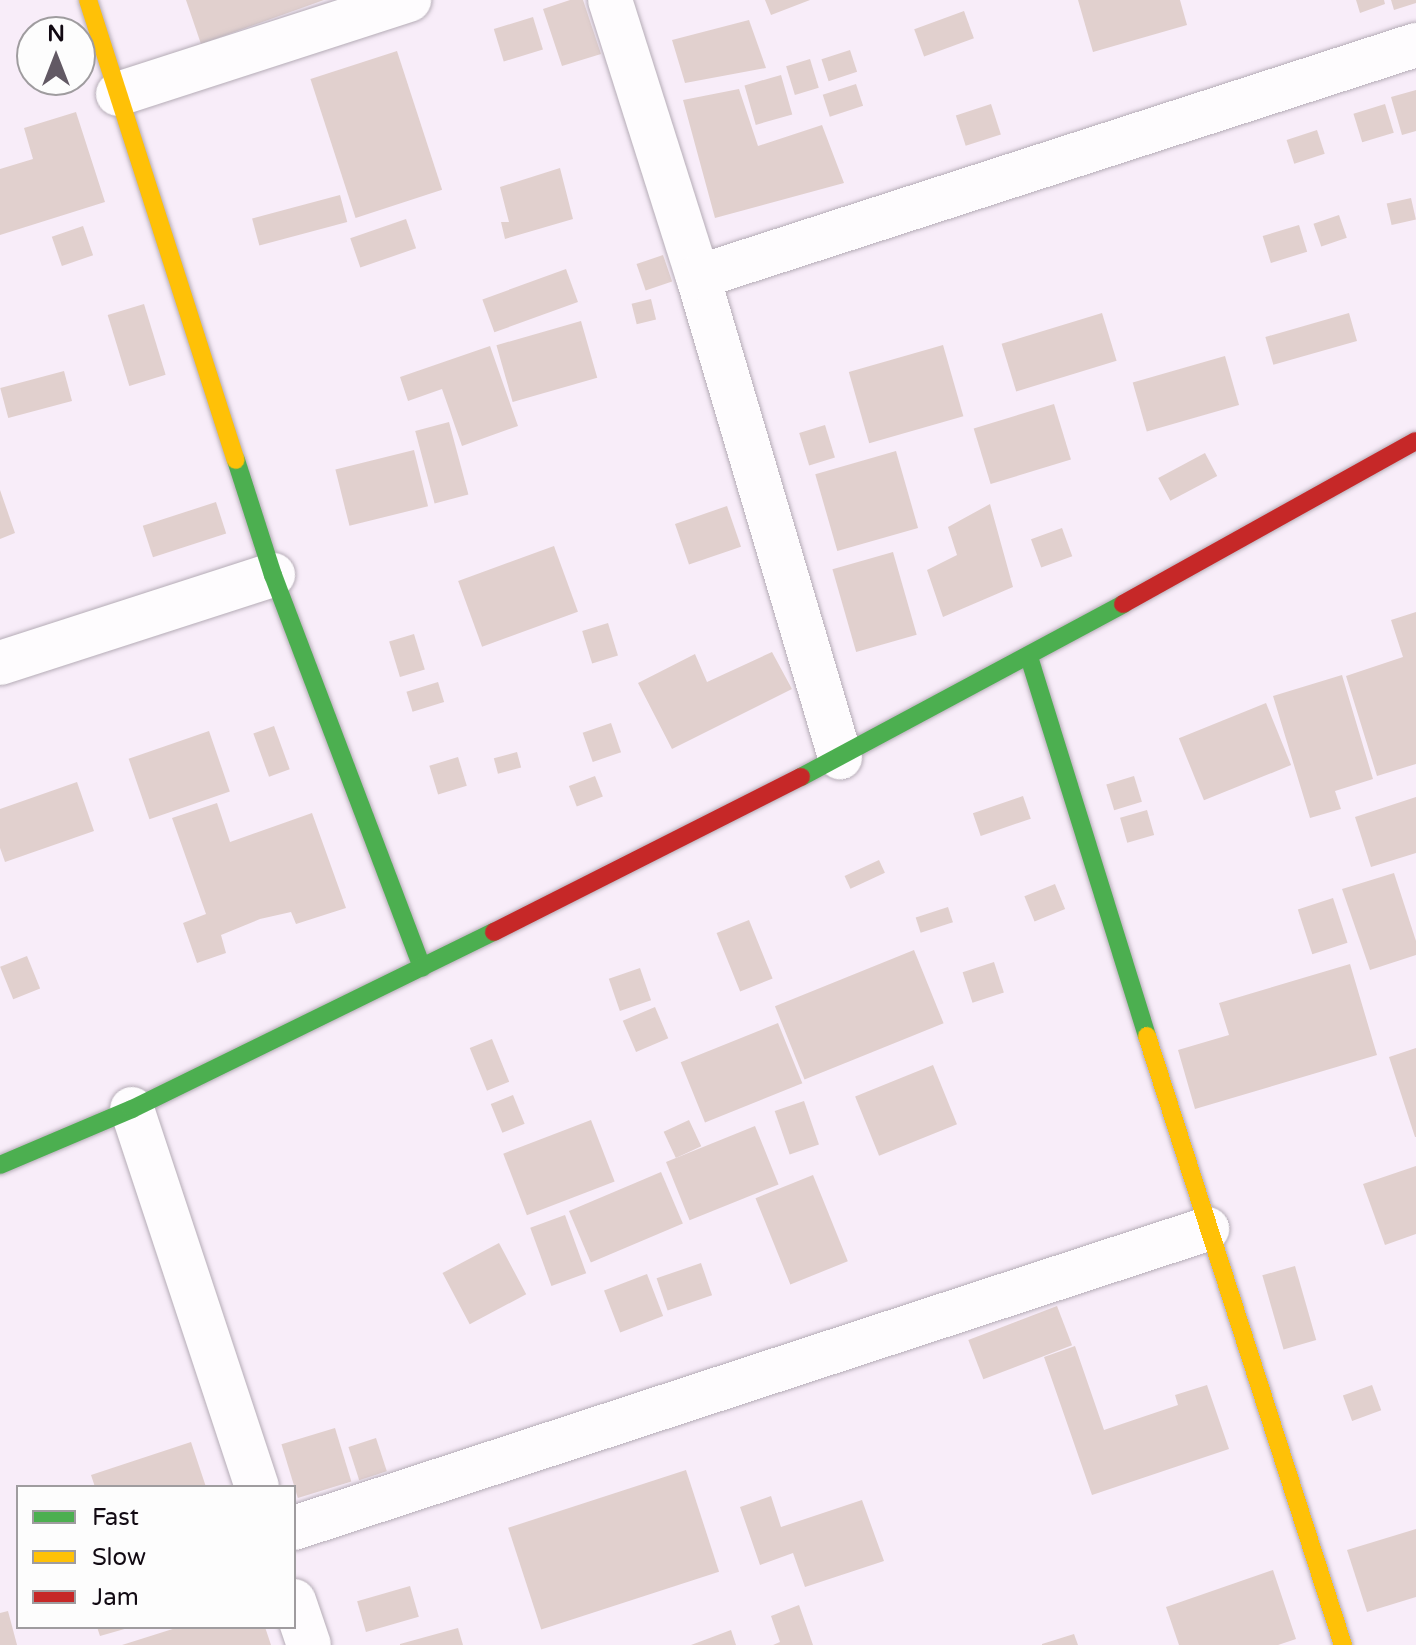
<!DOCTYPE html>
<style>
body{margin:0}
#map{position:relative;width:1416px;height:1645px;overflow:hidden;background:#f8edf9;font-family:"Varela Round",sans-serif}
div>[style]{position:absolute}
.building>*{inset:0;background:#e1d0ce;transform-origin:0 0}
.roads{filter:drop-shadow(0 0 2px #b5acb6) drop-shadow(0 0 2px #b5acb6)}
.street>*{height:44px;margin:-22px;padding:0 22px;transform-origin:22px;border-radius:22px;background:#fefcfe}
.fast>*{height:18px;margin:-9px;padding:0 9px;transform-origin:9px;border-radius:9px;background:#4caf50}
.slow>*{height:18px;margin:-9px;padding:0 9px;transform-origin:9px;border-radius:9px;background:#ffc107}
.jam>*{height:18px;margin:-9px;padding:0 9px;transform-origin:9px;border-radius:9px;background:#c62828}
span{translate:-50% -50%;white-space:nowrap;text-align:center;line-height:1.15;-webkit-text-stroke:6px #fdfdfd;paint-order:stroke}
.legend{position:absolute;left:16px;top:1485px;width:280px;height:144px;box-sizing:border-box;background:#fdfdfd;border:2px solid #9f9c9f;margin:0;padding:10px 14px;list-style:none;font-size:24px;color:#120a13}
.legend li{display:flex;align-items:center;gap:16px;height:40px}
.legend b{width:40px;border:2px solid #9f9c9f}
.north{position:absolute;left:16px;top:16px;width:80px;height:80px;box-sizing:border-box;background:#fdfdfd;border:2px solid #9f9c9f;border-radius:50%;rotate:0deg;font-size:22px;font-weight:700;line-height:32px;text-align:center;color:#120a13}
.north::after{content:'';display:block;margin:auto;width:28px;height:36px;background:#625964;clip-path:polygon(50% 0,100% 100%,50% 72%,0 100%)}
</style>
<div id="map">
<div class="building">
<div style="clip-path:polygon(186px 0,324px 0,201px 44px)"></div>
<div style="clip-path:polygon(570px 0,583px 0,601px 54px,562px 66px,543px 9px)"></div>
<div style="clip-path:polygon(765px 0,810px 0,771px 15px)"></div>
<div style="clip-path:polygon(1078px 0,1180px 0,1187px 25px,1093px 52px)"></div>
<div style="clip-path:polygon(1356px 0,1384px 0,1385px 4px,1360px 13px)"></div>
<div style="clip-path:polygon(1391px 0,1416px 0,1416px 3px,1394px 10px)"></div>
<div style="left:964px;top:11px;width:29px;height:53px;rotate:70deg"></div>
<div style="left:533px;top:17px;width:34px;height:41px;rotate:73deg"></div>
<div style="clip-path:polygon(749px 20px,766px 68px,685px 83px,672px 40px)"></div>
<div style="left:850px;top:50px;width:23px;height:30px;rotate:72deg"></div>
<div style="left:397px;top:51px;width:146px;height:91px;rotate:72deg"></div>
<div style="left:810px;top:59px;width:30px;height:25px;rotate:73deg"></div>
<div style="left:781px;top:75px;width:41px;height:38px;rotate:74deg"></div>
<div style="left:856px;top:84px;width:23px;height:35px;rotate:72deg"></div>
<div style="clip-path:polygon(739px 89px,758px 146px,822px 125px,844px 183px,715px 218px,683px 100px)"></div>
<div style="clip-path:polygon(1416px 90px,1416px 131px,1402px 135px,1391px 97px)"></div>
<div style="left:991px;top:104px;width:32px;height:37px;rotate:72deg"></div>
<div style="left:1385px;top:104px;width:30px;height:33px;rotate:73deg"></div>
<div style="clip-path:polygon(76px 112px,105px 202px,0 235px,0 169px,33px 159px,24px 128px)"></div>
<div style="left:1317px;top:130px;width:25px;height:32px;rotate:72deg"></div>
<div style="clip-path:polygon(560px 168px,573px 219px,505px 239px,501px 222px,509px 222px,500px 187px)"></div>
<div style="left:340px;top:195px;width:28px;height:91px;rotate:75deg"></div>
<div style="left:1411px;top:198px;width:22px;height:25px;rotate:77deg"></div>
<div style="left:1339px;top:215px;width:24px;height:27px;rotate:71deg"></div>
<div style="left:406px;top:219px;width:31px;height:59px;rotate:71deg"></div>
<div style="left:1299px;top:225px;width:28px;height:38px;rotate:73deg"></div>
<div style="left:83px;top:226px;width:31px;height:33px;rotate:71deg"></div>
<div style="left:663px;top:255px;width:28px;height:28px;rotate:71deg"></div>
<div style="left:566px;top:269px;width:35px;height:89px;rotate:70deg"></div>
<div style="left:651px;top:299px;width:21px;height:20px;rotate:76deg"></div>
<div style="left:144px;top:304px;width:74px;height:38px;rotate:73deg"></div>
<div style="left:1102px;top:313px;width:50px;height:105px;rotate:73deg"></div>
<div style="left:1349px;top:313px;width:29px;height:87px;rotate:74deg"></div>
<div style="left:581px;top:321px;width:59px;height:88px;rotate:74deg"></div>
<div style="left:943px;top:345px;width:74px;height:98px;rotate:74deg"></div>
<div style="clip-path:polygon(490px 346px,518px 426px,462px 446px,442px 389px,408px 401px,400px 377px)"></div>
<div style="left:1225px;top:356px;width:51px;height:96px;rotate:74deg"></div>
<div style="left:64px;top:371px;width:31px;height:66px;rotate:75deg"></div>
<div style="left:1054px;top:404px;width:58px;height:84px;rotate:73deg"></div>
<div style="left:449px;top:422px;width:75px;height:35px;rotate:75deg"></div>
<div style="left:825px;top:425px;width:34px;height:27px;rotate:73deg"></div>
<div style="left:414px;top:450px;width:58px;height:81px;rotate:76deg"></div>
<div style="left:896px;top:451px;width:80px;height:84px;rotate:74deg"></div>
<div style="left:1205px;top:453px;width:26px;height:53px;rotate:62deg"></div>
<div style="clip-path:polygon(0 490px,15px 533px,0 539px)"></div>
<div style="left:216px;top:502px;width:33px;height:77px;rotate:72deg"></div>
<div style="clip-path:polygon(990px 504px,1013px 587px,943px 617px,927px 570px,957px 555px,948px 527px)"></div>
<div style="left:727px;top:506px;width:43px;height:55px;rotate:71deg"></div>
<div style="left:1062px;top:528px;width:30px;height:33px;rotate:70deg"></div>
<div style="left:554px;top:546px;width:70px;height:102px;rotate:70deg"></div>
<div style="left:893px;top:552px;width:86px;height:63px;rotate:74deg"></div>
<div style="clip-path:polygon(1416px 612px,1416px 764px,1377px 776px,1346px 676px,1403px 657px,1391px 620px)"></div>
<div style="left:608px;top:623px;width:34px;height:27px;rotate:73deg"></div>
<div style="left:414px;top:634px;width:37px;height:26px;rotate:73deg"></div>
<div style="clip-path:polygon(772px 652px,792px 689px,672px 749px,638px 683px,695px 654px,707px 682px)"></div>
<div style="clip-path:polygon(1342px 675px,1373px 779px,1335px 791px,1341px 809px,1310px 818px,1273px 696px)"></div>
<div style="left:438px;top:682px;width:21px;height:33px;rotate:73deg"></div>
<div style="left:1266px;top:703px;width:67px;height:94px;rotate:68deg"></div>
<div style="left:611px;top:723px;width:31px;height:30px;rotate:71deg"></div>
<div style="left:274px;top:726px;width:46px;height:22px;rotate:70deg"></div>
<div style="left:209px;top:731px;width:64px;height:85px;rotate:71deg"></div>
<div style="left:517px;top:752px;width:16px;height:24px;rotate:75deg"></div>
<div style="left:458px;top:757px;width:30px;height:30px;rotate:73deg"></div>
<div style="left:595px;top:776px;width:22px;height:28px;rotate:69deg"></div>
<div style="left:1134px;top:776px;width:27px;height:29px;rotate:73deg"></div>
<div style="clip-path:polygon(77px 782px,94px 831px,5px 862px,0 848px,0 809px)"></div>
<div style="left:1023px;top:796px;width:24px;height:53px;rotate:71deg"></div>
<div style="clip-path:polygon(1416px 797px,1416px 853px,1371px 867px,1355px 817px)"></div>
<div style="clip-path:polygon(217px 803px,230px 842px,312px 813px,346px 908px,296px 924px,291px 912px,260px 919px,221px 935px,226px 953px,197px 963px,183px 923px,206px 914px,172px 818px)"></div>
<div style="left:1147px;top:810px;width:26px;height:28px;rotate:74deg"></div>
<div style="left:879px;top:860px;width:14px;height:38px;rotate:65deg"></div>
<div style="clip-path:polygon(1394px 873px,1416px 941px,1416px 955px,1370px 970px,1342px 889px)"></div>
<div style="left:1055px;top:884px;width:27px;height:33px;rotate:68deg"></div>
<div style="left:1333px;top:898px;width:47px;height:37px;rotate:72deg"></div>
<div style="left:948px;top:907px;width:16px;height:34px;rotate:72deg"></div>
<div style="left:749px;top:920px;width:63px;height:35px;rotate:68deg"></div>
<div style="left:914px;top:950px;width:79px;height:150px;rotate:68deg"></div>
<div style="left:27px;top:956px;width:35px;height:29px;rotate:68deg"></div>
<div style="left:994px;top:962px;width:32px;height:33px;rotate:72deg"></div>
<div style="clip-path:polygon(1350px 964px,1377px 1055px,1195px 1109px,1178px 1050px,1229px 1035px,1219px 1003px)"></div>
<div style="left:640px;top:968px;width:34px;height:33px;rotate:71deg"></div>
<div style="left:655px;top:1007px;width:34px;height:35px;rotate:67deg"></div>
<div style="left:778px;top:1023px;width:65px;height:105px;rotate:68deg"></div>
<div style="left:492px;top:1039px;width:46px;height:24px;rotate:68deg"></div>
<div style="clip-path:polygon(1416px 1048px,1416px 1137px,1415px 1137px,1389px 1057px)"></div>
<div style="left:933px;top:1065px;width:64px;height:84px;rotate:68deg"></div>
<div style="left:513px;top:1095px;width:31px;height:24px;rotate:68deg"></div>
<div style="left:804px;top:1101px;width:46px;height:31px;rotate:71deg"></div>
<div style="left:591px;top:1120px;width:66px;height:94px;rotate:69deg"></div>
<div style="left:689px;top:1120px;width:29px;height:28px;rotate:65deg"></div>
<div style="left:755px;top:1126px;width:63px;height:96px;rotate:68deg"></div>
<div style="clip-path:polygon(1416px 1166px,1416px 1234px,1385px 1245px,1363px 1184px)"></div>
<div style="left:661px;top:1172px;width:56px;height:100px;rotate:67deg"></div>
<div style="left:813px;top:1175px;width:93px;height:62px;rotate:68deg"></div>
<div style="left:565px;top:1215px;width:62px;height:37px;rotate:70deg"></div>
<div style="left:499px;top:1243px;width:58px;height:64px;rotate:62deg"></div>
<div style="left:701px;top:1263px;width:34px;height:47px;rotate:71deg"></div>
<div style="left:1295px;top:1266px;width:77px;height:34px;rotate:74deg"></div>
<div style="left:647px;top:1274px;width:45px;height:46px;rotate:69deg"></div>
<div style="left:1057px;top:1306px;width:42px;height:95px;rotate:69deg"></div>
<div style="clip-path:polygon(1075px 1346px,1104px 1430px,1178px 1405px,1175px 1395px,1207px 1385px,1229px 1449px,1092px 1495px,1044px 1357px)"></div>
<div style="left:1372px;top:1385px;width:27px;height:31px;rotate:70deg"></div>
<div style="left:335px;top:1428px;width:56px;height:56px;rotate:73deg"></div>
<div style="left:376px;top:1438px;width:35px;height:29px;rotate:72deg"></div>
<div style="clip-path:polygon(191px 1442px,206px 1487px,95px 1487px,91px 1475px)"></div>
<div style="left:686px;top:1470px;width:107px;height:187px;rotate:72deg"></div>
<div style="clip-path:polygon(771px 1496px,781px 1527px,862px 1500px,884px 1561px,805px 1587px,793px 1553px,760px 1565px,740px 1507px)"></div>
<div style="clip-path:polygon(1416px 1529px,1416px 1597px,1367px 1612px,1347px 1550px)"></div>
<div style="clip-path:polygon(1273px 1570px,1296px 1639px,1278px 1645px,1179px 1645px,1166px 1607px)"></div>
<div style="left:410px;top:1586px;width:32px;height:55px;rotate:74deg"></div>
<div style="clip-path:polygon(799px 1605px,813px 1645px,773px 1645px,780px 1642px,771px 1616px)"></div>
<div style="clip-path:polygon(8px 1611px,17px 1645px,0 1645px,0 1613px)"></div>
<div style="clip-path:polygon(97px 1627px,128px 1627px,128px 1628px,100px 1636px)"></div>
<div style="clip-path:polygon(179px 1627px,265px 1627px,271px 1645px,122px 1645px)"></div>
<div style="clip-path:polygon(458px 1628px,463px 1645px,400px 1645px,400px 1644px)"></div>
<div style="clip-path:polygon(731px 1630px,736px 1645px,691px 1645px)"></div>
<div style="clip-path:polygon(1074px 1634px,1078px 1645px,1042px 1645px,1042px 1644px)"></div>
</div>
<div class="roads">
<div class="street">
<div style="left:610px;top:0;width:291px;rotate:72.4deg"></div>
<div style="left:698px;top:277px;width:501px;rotate:73.52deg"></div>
<div style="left:118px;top:94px;width:306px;rotate:-17.9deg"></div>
<div style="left:698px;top:277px;width:755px;rotate:-17.91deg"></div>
<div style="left:0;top:663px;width:287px;rotate:-17.9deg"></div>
<div style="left:132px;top:1109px;width:398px;rotate:71.7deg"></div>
<div style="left:294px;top:1528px;width:961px;rotate:-18.13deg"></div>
<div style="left:294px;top:1601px;width:46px;rotate:71.2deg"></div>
</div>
<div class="fast">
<div style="left:236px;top:460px;width:121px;rotate:72.2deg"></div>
<div style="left:273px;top:575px;width:420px;rotate:69.2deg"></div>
<div style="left:1029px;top:657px;width:397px;rotate:72.7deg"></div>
<div style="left:801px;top:777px;width:366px;rotate:-28.2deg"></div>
<div style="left:0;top:1165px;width:143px;rotate:-23deg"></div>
<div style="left:132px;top:1109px;width:403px;rotate:-26.1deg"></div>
</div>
<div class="slow">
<div style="left:88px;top:0;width:483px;rotate:72.2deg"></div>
<div style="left:1147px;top:1036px;width:640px;rotate:72.16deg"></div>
</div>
<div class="jam">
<div style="left:1123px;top:604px;width:335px;rotate:-29.1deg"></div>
<div style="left:494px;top:932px;width:344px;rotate:-26.8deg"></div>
</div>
</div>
<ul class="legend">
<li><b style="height:10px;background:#4caf50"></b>Fast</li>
<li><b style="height:10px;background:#ffc107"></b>Slow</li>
<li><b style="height:10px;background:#c62828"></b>Jam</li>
</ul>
<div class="north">N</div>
</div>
